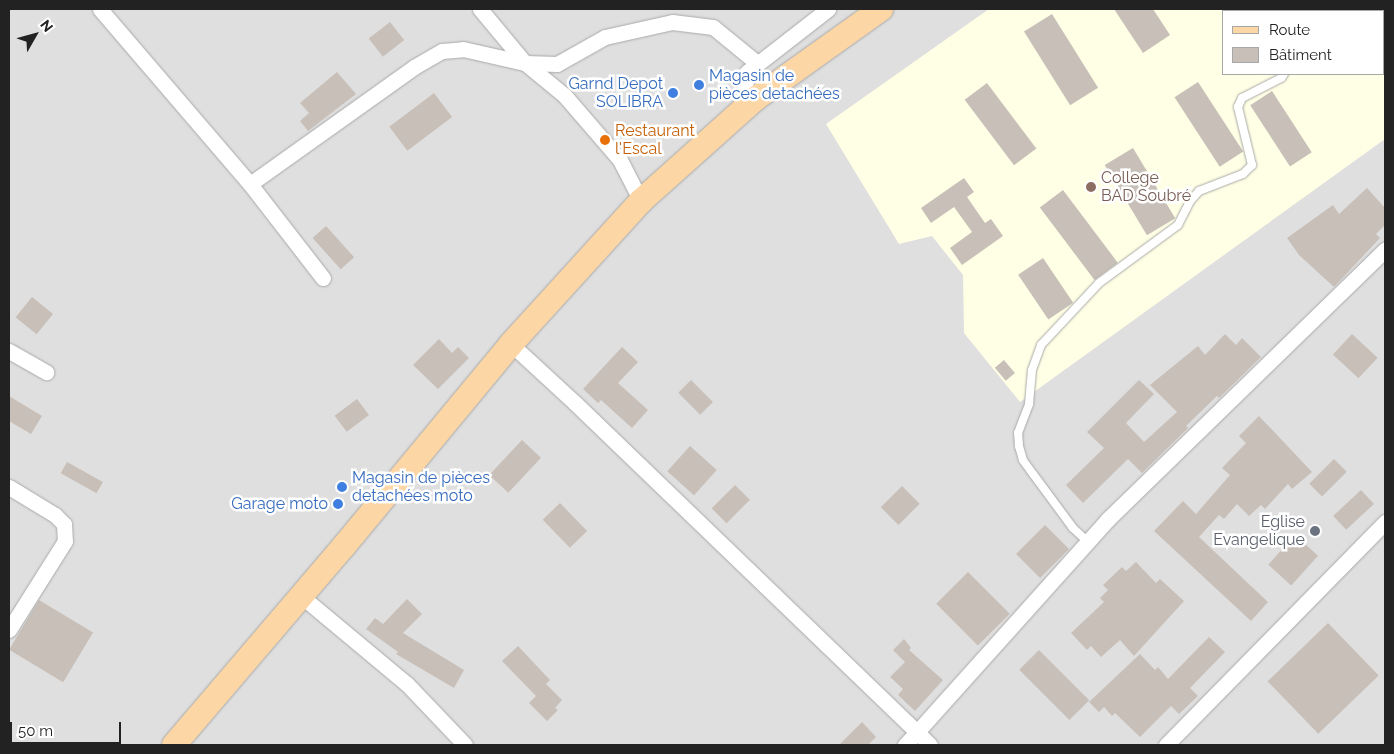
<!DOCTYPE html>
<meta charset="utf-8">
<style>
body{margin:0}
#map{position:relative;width:1394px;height:754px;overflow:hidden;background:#f2efe9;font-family:Raleway,sans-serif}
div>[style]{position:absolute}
.residential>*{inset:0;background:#e0dfdf}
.education>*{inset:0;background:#ffffe5}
.building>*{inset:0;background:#c7bfb8;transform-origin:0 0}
.roads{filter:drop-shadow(0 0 1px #a9a9a9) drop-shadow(0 0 1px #a9a9a9)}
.lane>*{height:8px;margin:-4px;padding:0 4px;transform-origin:4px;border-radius:4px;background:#fff}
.street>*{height:15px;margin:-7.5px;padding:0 7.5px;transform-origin:7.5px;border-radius:7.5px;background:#fff}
.primary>*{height:24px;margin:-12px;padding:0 12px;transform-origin:12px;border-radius:12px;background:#fcd6a4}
.dots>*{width:14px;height:14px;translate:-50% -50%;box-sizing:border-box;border:2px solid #fff;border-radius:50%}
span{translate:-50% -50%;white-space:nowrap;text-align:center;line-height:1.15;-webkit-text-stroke:5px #fff;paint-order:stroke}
.shop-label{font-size:16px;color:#366cbe}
.left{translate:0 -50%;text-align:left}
.right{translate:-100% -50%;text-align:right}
.food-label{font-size:16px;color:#c56008}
.education-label{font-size:16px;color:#785e54}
.worship-label{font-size:16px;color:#5b616d}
.frame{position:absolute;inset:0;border:10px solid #222;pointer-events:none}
.legend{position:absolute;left:1222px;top:10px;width:162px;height:65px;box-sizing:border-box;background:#fff;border:1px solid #a7a7a7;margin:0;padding:6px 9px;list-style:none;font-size:15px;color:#222}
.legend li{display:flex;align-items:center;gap:10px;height:25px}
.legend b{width:25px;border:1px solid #a7a7a7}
.north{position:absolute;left:10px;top:10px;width:50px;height:50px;-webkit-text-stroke:4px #fff;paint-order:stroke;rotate:52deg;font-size:14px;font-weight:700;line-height:20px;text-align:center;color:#222}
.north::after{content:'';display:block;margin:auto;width:18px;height:22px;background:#222;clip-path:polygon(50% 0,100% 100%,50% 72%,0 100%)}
.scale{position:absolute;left:10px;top:722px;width:111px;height:22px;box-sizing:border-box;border:2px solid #222;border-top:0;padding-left:6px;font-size:15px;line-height:18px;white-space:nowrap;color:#222;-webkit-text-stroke:4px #fff;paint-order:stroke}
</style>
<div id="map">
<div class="residential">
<div style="clip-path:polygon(evenodd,9px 9px,1385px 9px,1385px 745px,9px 745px,9px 9px,1223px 11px,1383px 11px,1383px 74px,1223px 74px,1223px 11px)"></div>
</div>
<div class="education">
<div style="clip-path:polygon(evenodd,989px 9px,1385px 9px,1385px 139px,1020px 402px,964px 333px,963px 275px,932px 236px,899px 244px,826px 124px,989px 9px,1223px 11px,1383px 11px,1383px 74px,1223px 74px,1223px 11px)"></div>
</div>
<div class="building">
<div style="clip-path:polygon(1114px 9px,1153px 9px,1170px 35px,1143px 53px)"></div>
<div style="left:1052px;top:14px;width:87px;height:33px;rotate:58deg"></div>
<div style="left:390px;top:22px;width:23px;height:27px;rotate:52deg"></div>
<div style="clip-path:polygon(337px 72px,356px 94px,308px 131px,300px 121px,309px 113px,300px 103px)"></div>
<div style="left:1198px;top:82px;width:83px;height:28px;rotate:57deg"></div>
<div style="left:987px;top:83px;width:82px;height:28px;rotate:53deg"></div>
<div style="left:1272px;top:91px;width:73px;height:26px;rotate:57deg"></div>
<div style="left:434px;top:93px;width:30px;height:56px;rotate:53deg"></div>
<div style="left:1133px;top:148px;width:82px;height:33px;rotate:59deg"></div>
<div style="clip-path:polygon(964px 178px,974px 192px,967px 197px,985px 223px,991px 219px,1003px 236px,962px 265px,950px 248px,972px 232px,954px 207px,931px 223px,921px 208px)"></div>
<div style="clip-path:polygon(1367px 188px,1385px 208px,1385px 225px,1376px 234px,1380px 238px,1334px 287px,1299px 255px,1287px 238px,1333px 205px,1339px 214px)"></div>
<div style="left:1063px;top:190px;width:91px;height:29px;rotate:53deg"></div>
<div style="left:326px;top:226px;width:42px;height:18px;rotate:48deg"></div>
<div style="left:1043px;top:258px;width:54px;height:30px;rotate:56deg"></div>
<div style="left:32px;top:297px;width:27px;height:26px;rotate:39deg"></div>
<div style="clip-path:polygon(1225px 334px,1236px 345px,1242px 338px,1261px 357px,1219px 398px,1217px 396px,1186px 426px,1188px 428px,1142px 473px,1128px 459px,1083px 503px,1066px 485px,1104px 448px,1087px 432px,1139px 380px,1154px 394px,1126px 423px,1144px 442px,1177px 412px,1150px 385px,1198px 346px,1205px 355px)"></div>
<div style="left:1352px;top:334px;width:35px;height:28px;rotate:43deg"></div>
<div style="clip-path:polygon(439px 339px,452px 353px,458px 347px,469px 358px,438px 389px,413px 365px)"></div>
<div style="clip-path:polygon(622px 347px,638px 362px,618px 383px,648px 410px,632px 428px,601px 400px,598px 403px,583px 389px)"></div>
<div style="left:1004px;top:360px;width:17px;height:12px;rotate:50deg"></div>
<div style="left:691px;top:380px;width:31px;height:18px;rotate:45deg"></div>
<div style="clip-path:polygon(9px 396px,42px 416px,31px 434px,9px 421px)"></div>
<div style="left:357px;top:399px;width:20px;height:28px;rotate:53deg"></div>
<div style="clip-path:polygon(1259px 416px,1312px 472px,1292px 489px,1288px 484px,1265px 509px,1261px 505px,1249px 516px,1237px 504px,1224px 519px,1219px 515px,1199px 537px,1268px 602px,1251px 621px,1154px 531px,1183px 501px,1196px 514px,1230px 475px,1222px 468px,1246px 443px,1239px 436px)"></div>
<div style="left:522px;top:440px;width:26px;height:48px;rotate:43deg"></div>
<div style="left:690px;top:446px;width:36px;height:34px;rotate:42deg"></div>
<div style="left:1334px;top:459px;width:18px;height:35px;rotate:45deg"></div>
<div style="left:67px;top:462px;width:41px;height:13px;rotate:29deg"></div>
<div style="left:735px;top:485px;width:21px;height:33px;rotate:45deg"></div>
<div style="left:902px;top:486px;width:25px;height:30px;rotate:45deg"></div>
<div style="left:1361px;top:490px;width:19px;height:38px;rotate:47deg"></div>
<div style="left:560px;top:503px;width:39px;height:24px;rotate:46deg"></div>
<div style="left:1045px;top:525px;width:34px;height:41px;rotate:45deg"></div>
<div style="left:1295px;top:535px;width:31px;height:40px;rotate:42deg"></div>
<div style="clip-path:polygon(1136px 562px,1156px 583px,1160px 579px,1184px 601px,1134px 656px,1120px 640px,1101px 657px,1091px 646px,1087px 650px,1071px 633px,1104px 602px,1100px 598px,1108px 590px,1103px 585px,1122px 567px,1126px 571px)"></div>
<div style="left:968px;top:572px;width:59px;height:45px;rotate:45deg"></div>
<div style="clip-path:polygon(407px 599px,422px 614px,403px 633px,464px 670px,454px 688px,396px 654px,398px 652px,366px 629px,375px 618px,383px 624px)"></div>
<div style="left:39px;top:600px;width:63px;height:58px;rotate:31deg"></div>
<div style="left:1328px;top:623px;width:73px;height:84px;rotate:46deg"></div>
<div style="clip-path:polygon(1209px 637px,1225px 652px,1190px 688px,1198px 696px,1179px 714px,1171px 706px,1140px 737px,1115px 713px,1112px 716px,1104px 707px,1099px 712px,1089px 702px,1140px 654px,1155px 670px,1158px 667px,1168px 679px)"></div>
<div style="clip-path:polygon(904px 639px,911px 648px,909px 650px,943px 680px,915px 711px,898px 695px,903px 689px,890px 677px,905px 662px,893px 650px)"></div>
<div style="clip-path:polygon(518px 646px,550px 680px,546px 684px,562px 700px,555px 708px,558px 710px,547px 721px,529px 703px,536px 696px,502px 661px)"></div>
<div style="left:1039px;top:650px;width:71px;height:28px;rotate:45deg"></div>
<div style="clip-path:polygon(862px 722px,876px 737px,868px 745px,839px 745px)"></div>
</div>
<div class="roads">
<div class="lane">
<div style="left:1319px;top:11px;width:4px;rotate:-34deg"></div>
<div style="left:1088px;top:542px;width:21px;rotate:-137deg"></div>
<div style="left:1073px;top:528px;width:67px;rotate:-126.5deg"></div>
<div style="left:1033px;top:474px;width:17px;rotate:-126deg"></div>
<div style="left:1023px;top:460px;width:15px;rotate:-106deg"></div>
<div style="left:1019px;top:446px;width:13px;rotate:-94deg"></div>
<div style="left:1018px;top:433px;width:31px;rotate:-69deg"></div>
<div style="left:1029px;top:404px;width:34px;rotate:-85deg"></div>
<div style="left:1032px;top:370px;width:27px;rotate:-70deg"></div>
<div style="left:1041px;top:345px;width:85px;rotate:-46.9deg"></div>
<div style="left:1099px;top:283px;width:98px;rotate:-36.3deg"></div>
<div style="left:1178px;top:225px;width:28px;rotate:-63deg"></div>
<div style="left:1191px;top:200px;width:12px;rotate:-48deg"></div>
<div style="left:1199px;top:191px;width:47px;rotate:-21.1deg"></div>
<div style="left:1243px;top:174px;width:13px;rotate:-45deg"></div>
<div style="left:1252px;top:165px;width:60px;rotate:-103.6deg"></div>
<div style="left:1238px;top:107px;width:10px;rotate:-66deg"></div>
<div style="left:1242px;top:98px;width:44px;rotate:-27.1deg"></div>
<div style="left:1281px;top:78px;width:5px;rotate:-53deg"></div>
</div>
<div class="street">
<div style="left:100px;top:9px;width:230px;rotate:49.4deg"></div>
<div style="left:250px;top:184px;width:119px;rotate:52.2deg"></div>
<div style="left:480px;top:9px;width:70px;rotate:50.2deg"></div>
<div style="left:525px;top:63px;width:52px;rotate:39.5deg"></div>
<div style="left:565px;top:96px;width:84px;rotate:49.3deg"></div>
<div style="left:620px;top:160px;width:46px;rotate:62.9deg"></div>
<div style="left:755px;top:99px;width:14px;rotate:-135deg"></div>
<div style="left:745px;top:89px;width:17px;rotate:-83deg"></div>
<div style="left:747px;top:72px;width:103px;rotate:-37.9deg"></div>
<div style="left:250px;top:184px;width:201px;rotate:-35.5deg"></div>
<div style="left:414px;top:67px;width:32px;rotate:-30deg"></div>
<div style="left:442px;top:51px;width:21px;rotate:-5deg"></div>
<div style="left:463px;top:49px;width:64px;rotate:12.7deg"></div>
<div style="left:525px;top:63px;width:32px;rotate:2deg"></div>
<div style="left:557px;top:64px;width:55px;rotate:-29.4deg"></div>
<div style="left:605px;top:37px;width:69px;rotate:-12.6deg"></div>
<div style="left:672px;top:22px;width:41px;rotate:7deg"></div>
<div style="left:713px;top:27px;width:57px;rotate:39.3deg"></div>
<div style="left:511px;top:344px;width:87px;rotate:42.7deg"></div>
<div style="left:575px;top:403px;width:475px;rotate:43.9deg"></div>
<div style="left:917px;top:732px;width:18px;rotate:133deg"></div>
<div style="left:9px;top:351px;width:43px;rotate:29.6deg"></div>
<div style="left:9px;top:487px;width:54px;rotate:31.3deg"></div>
<div style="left:55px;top:515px;width:13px;rotate:45deg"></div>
<div style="left:64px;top:524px;width:17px;rotate:87deg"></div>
<div style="left:65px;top:541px;width:105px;rotate:122.2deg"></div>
<div style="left:300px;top:595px;width:139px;rotate:39.8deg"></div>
<div style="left:407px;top:684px;width:84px;rotate:46.4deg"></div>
<div style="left:930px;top:745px;width:18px;rotate:-135deg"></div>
<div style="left:917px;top:732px;width:285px;rotate:-48.1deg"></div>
<div style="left:1107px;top:520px;width:388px;rotate:-44.2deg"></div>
<div style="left:1166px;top:745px;width:313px;rotate:-45.5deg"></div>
</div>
<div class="primary">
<div style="left:174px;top:745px;width:262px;rotate:-49.5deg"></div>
<div style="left:344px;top:546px;width:262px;rotate:-50.4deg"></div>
<div style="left:511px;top:344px;width:193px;rotate:-47.7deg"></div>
<div style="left:641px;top:201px;width:153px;rotate:-41.8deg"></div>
<div style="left:755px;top:99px;width:155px;rotate:-35.5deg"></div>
</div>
</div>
<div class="dots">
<div style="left:699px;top:85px;background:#3f7fe0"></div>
<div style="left:673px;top:93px;background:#3f7fe0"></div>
<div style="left:605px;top:140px;background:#e8710a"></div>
<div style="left:1091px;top:187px;background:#8d6e63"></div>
<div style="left:342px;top:487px;background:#3f7fe0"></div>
<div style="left:338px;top:504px;background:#3f7fe0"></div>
<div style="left:1315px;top:531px;background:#6b7280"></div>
</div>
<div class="shop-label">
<span class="left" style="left:709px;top:85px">Magasin de<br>pièces detachées</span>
<span class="right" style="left:663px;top:93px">Garnd Depot<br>SOLIBRA</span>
<span class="left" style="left:352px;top:487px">Magasin de pièces<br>detachées moto</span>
<span class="right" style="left:328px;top:504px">Garage moto</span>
</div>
<div class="food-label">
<span class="left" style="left:615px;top:140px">Restaurant<br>l'Escal</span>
</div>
<div class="education-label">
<span class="left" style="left:1101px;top:187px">College<br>BAD Soubré</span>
</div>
<div class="worship-label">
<span class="right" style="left:1305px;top:531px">Eglise<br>Evangelique</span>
</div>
<div class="frame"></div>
<ul class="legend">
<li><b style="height:6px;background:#fcd6a4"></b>Route</li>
<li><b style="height:14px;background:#c7bfb8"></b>Bâtiment</li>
</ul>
<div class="north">N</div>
<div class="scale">50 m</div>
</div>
